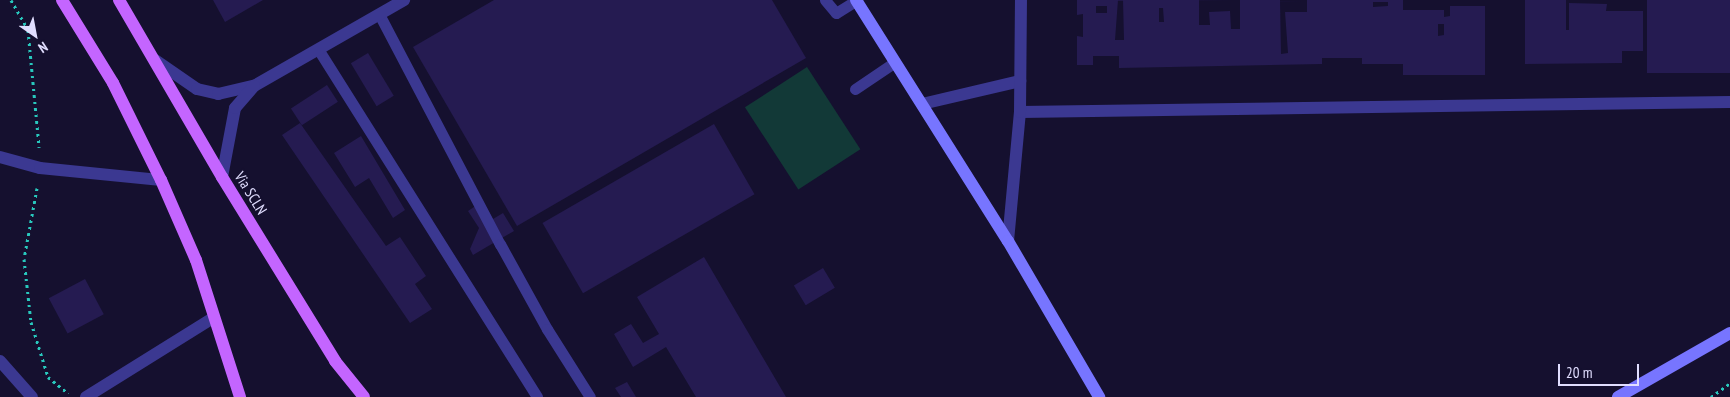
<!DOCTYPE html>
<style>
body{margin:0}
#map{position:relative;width:1730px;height:397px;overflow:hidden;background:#15102f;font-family:"PT Sans Narrow",sans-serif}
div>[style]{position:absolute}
.green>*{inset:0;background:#123937;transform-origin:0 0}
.building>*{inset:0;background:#251b51;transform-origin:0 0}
.path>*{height:3px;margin-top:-1.5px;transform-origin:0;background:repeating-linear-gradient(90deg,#28c8bd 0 2.5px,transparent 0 6.5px)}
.lane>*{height:11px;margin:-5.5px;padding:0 5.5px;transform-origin:5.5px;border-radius:5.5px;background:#3b3891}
.street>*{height:12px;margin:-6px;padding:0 6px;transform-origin:6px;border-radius:6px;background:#3b3891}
.secondary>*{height:12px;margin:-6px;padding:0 6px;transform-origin:6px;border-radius:6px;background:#7775ff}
.primary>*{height:12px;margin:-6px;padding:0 6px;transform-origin:6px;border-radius:6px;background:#c465ff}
span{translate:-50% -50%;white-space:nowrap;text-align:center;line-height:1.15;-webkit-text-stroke:4px #15102f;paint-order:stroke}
.street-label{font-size:15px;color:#e1deff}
.north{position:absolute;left:10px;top:10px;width:50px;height:50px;-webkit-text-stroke:4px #15102f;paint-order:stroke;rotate:147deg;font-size:14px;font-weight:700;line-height:20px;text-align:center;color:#e1deff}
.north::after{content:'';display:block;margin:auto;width:18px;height:22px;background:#e1deff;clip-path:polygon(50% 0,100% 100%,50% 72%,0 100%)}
.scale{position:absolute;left:1558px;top:364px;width:81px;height:22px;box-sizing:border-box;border:2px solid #e1deff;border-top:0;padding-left:6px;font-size:15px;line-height:18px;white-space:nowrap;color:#e1deff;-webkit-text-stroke:4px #15102f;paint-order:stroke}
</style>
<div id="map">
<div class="green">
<div style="left:807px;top:67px;width:98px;height:74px;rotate:57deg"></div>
</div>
<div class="building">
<div style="clip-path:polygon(213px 0,263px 0,225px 22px)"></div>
<div style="clip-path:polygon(494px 0,772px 0,806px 58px,517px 226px,413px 47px)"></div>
<div style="clip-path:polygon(evenodd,1077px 0,1118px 0,1115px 40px,1124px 40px,1123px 0,1199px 0,1199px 25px,1210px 25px,1209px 12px,1230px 11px,1231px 29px,1240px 29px,1240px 0,1280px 0,1281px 54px,1288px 53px,1285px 12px,1307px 12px,1307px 0,1403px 0,1403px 10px,1444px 10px,1444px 17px,1450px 16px,1450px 6px,1485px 6px,1485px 75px,1403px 75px,1403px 64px,1362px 64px,1362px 58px,1322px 58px,1322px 64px,1119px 68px,1119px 56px,1093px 56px,1093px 65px,1077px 65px,1077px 36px,1083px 37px,1083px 14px,1077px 15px,1077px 0,1373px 2px,1388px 2px,1388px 6px,1373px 7px,1373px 2px,1077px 0,1096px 6px,1107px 6px,1107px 13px,1096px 13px,1096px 6px,1077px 0,1159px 8px,1163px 8px,1164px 22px,1159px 22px,1159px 8px,1077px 0,1438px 24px,1444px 24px,1444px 35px,1438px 36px,1438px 24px)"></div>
<div style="clip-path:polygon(1525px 0,1566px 0,1566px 30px,1569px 30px,1569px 3px,1607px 4px,1606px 11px,1643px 11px,1643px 51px,1622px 51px,1622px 63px,1525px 64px)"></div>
<div style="left:1647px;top:0;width:83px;height:73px"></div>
<div style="left:368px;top:53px;width:50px;height:20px;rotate:59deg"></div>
<div style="left:327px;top:85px;width:20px;height:43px;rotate:57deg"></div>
<div style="clip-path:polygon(300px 123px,386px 246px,400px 237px,426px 276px,415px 284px,432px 309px,410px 323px,282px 135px)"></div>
<div style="left:714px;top:124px;width:81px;height:198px;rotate:60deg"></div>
<div style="clip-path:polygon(361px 136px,405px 210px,393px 218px,369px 178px,355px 187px,334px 153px)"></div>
<div style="clip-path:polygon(483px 201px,493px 219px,503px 213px,514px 231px,473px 255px,470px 249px,479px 228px,468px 211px)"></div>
<div style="clip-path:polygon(704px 257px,786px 397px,696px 397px,666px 347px,633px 367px,614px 334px,631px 324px,643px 343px,659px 334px,637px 297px)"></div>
<div style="left:823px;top:268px;width:23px;height:34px;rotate:59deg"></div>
<div style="left:85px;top:279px;width:40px;height:41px;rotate:62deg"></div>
<div style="clip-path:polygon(627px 382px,636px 397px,621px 397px,615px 388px)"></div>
</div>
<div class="path">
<div style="left:11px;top:0;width:34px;rotate:60deg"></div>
<div style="left:28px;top:30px;width:118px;rotate:84.6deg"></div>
<div style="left:37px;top:188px;width:72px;rotate:100.4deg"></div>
<div style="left:24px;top:259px;width:63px;rotate:83.7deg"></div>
<div style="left:31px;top:322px;width:58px;rotate:72.8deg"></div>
<div style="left:48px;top:377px;width:26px;rotate:39deg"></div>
<div style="left:1711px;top:397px;width:24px;rotate:-36deg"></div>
</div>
<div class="lane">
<div style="left:825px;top:0;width:17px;rotate:50deg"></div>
<div style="left:836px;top:13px;width:25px;rotate:-32deg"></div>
<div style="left:379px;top:14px;width:260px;rotate:62.3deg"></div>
<div style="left:500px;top:244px;width:97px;rotate:61.1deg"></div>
<div style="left:547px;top:329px;width:80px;rotate:57.7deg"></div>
<div style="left:318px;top:49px;width:411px;rotate:57.8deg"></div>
<div style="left:855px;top:89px;width:48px;rotate:-34deg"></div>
</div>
<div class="street">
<div style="left:155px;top:60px;width:51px;rotate:34.6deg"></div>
<div style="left:197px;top:89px;width:22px;rotate:13deg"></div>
<div style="left:218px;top:94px;width:37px;rotate:-13deg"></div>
<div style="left:254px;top:86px;width:173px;rotate:-29.8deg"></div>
<div style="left:922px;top:104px;width:101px;rotate:-13.2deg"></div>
<div style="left:1020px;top:112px;width:710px;rotate:-0.81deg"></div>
<div style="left:0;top:157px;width:41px;rotate:15.4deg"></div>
<div style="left:40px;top:168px;width:122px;rotate:5.7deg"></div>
<div style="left:222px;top:177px;width:70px;rotate:-79.3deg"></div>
<div style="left:235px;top:108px;width:29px;rotate:-49deg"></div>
<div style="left:1008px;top:241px;width:130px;rotate:-84.7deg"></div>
<div style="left:1020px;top:112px;width:112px;rotate:-89.5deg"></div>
<div style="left:0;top:361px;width:48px;rotate:48.4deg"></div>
<div style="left:86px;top:397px;width:150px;rotate:-31.9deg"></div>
</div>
<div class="secondary">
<div style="left:856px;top:0;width:285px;rotate:57.8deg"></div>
<div style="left:1008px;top:241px;width:181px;rotate:59.7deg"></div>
<div style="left:1618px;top:397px;width:129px;rotate:-29.7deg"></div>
</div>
<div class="primary">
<div style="left:62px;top:0;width:97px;rotate:58.4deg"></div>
<div style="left:113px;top:83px;width:108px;rotate:63.7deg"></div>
<div style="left:161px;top:180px;width:87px;rotate:66.4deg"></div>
<div style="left:196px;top:260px;width:144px;rotate:72.2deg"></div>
<div style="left:119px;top:0;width:205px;rotate:59.8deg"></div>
<div style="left:222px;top:177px;width:216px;rotate:58.4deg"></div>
<div style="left:335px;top:361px;width:46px;rotate:51.1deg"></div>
</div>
<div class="street-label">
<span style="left:251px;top:193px;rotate:58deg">Via SCLN</span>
</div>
<div class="north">N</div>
<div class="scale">20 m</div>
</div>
